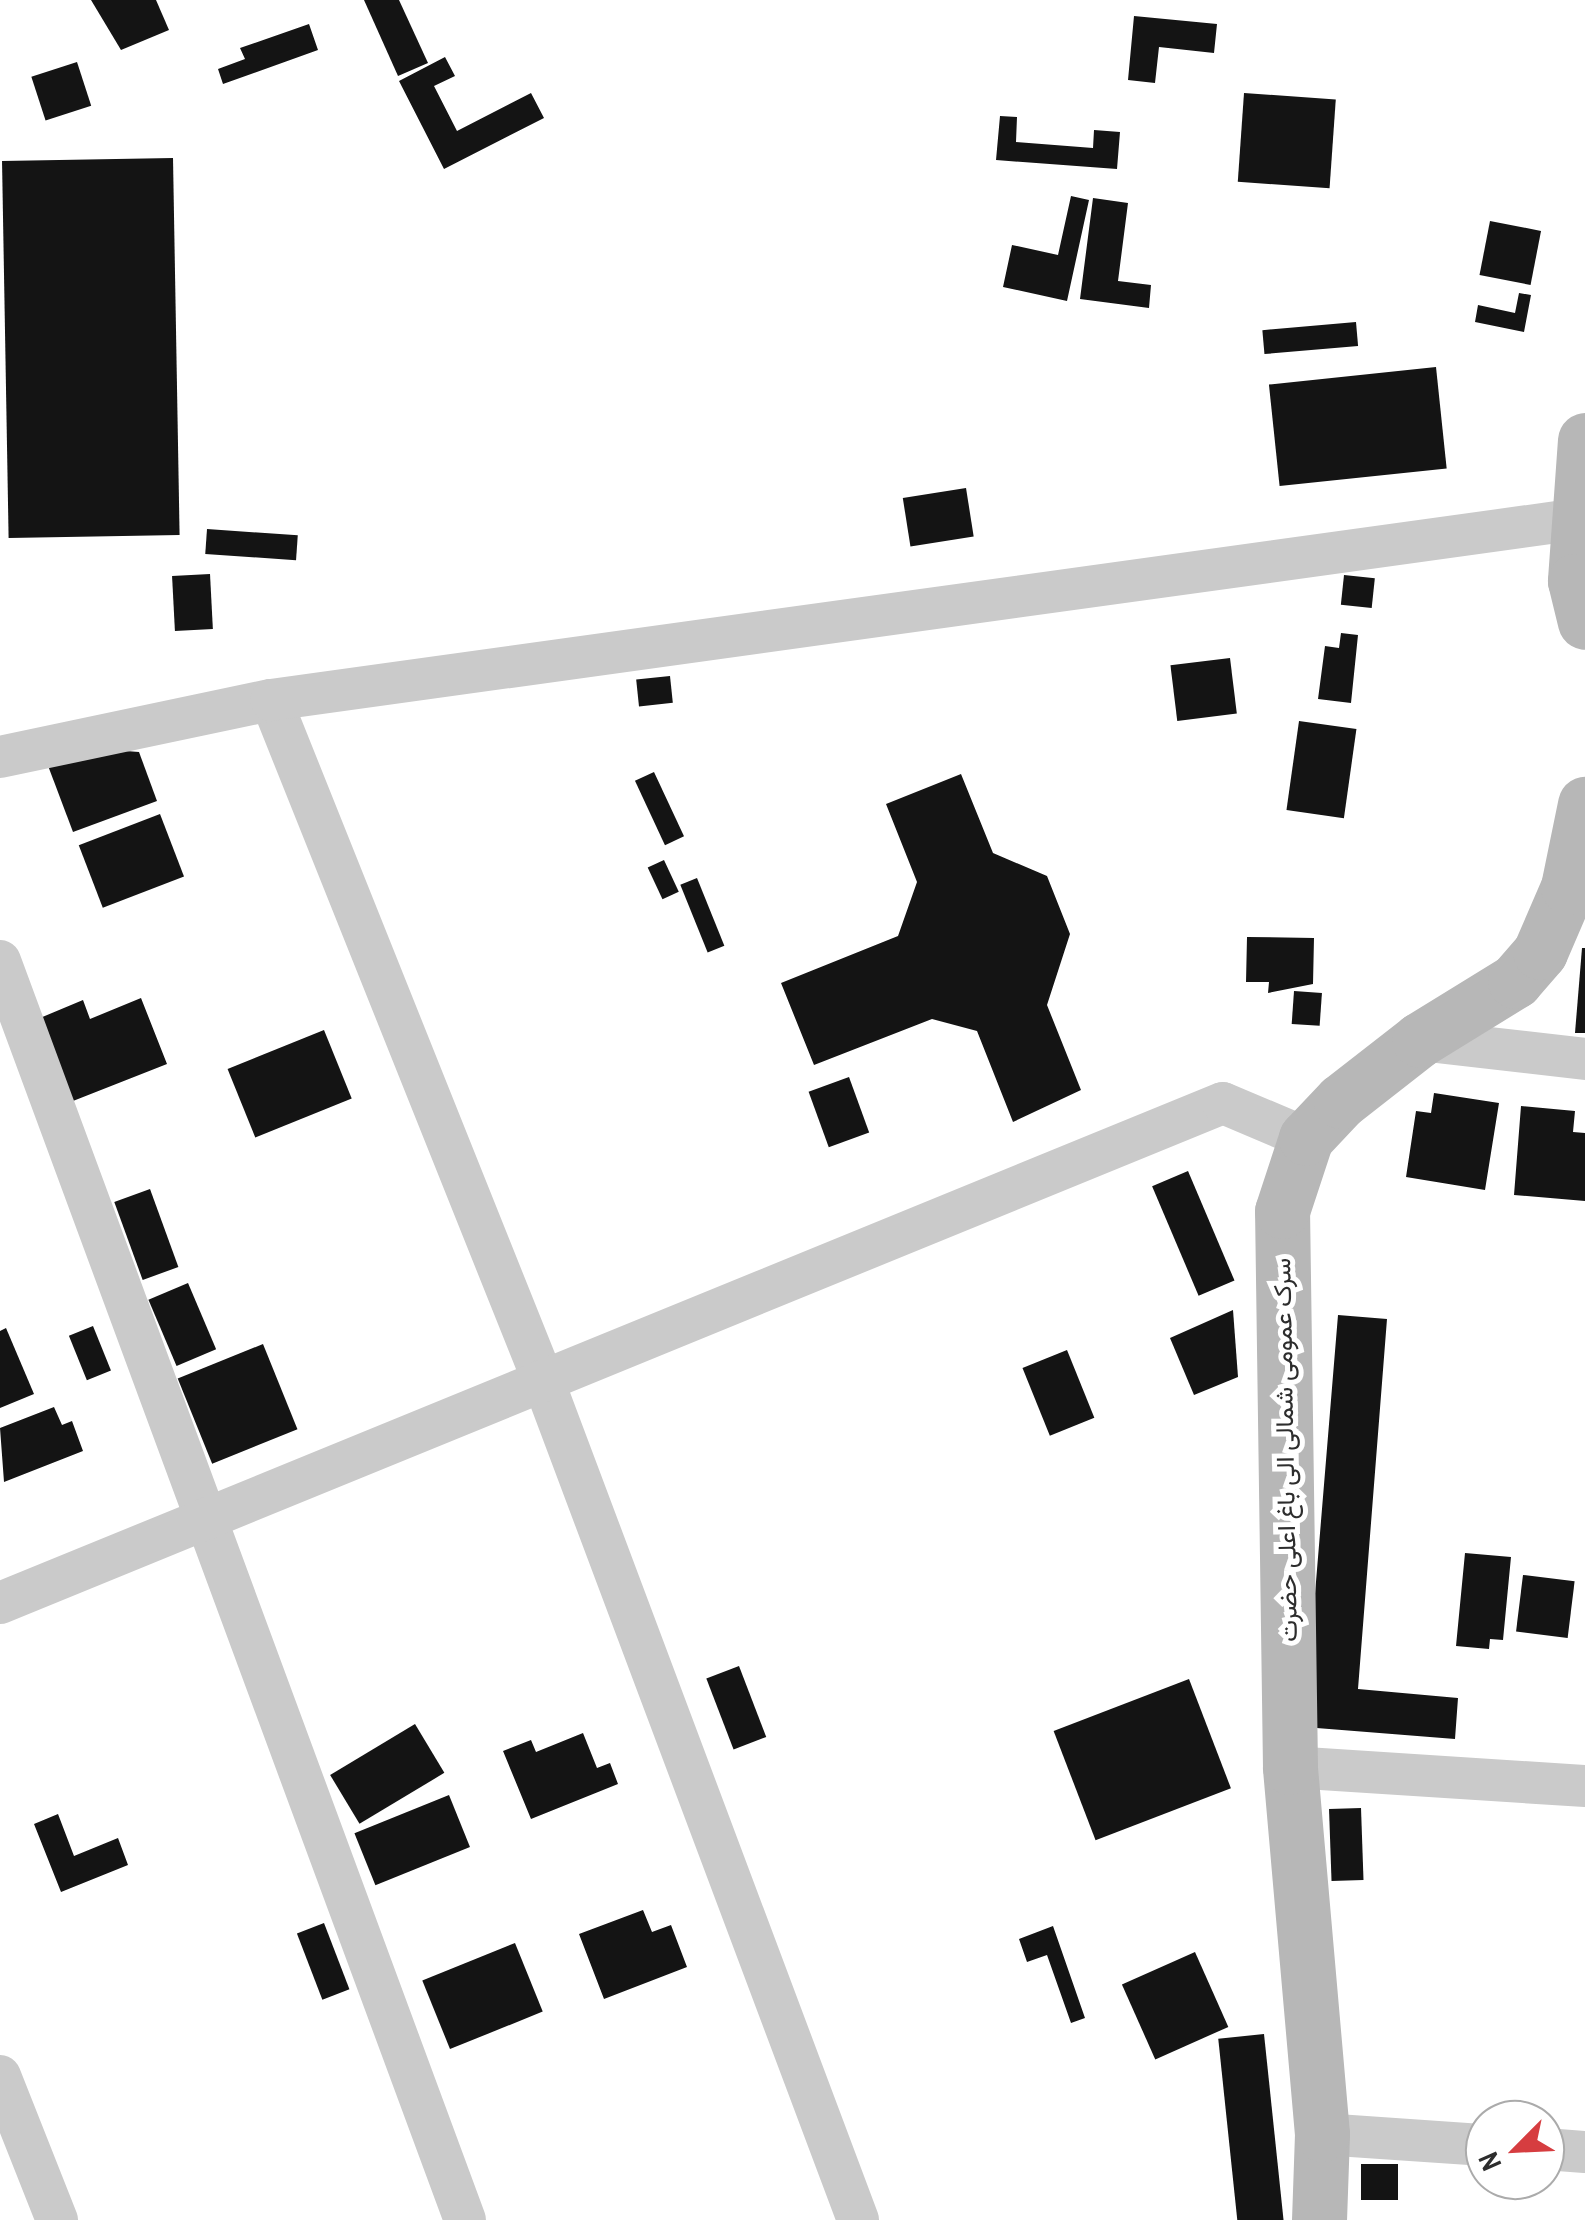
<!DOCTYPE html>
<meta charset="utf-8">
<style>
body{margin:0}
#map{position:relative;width:1585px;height:2220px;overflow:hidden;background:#fff;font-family:"Archivo Narrow",Vazirmatn,sans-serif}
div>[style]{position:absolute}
.building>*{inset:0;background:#141414;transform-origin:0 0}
.street>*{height:42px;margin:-21px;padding:0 21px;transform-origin:21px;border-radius:21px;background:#cacaca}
.secondary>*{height:55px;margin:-27.5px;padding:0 27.5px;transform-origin:27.5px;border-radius:27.5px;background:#b7b7b7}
span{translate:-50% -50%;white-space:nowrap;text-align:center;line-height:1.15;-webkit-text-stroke:10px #fff;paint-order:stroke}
.street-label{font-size:25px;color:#2d2d2d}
.north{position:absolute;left:1465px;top:2100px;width:100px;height:100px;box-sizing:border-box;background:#fff;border:2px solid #ababab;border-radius:50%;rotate:246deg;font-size:28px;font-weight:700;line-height:40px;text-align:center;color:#2d2d2d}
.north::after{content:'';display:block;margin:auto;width:35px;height:45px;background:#d63d40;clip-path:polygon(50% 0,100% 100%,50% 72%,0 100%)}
</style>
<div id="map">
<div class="building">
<div style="clip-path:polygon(91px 0,156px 0,169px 30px,121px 50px)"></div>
<div style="clip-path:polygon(364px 0,399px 0,428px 63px,398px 76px)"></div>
<div style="clip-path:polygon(1134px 16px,1217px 24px,1214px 53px,1159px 47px,1155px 83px,1128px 80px)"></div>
<div style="clip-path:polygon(309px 24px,318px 50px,223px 84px,218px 69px,245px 59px,240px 48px)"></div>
<div style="clip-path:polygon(445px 57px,455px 76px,434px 86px,457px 131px,531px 93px,544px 118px,444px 169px,399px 81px)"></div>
<div style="left:77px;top:62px;width:46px;height:48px;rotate:72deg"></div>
<div style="left:1244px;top:93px;width:92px;height:89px;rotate:4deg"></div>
<div style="clip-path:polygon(1000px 116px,1017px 117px,1016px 142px,1093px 148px,1094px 130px,1120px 132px,1117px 169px,996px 160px)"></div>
<div style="left:173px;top:158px;width:377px;height:171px;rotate:89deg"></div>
<div style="clip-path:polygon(1071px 196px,1089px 200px,1067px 301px,1003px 287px,1012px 245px,1058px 255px)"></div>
<div style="clip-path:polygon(1093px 198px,1128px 203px,1118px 281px,1151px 285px,1149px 308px,1080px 299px)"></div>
<div style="left:1490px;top:221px;width:52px;height:55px;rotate:11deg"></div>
<div style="clip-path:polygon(1519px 293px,1531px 295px,1524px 332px,1475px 322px,1478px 305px,1515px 313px)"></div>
<div style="left:1356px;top:322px;width:24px;height:94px;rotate:85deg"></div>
<div style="left:1436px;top:367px;width:102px;height:168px;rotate:84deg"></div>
<div style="left:966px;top:488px;width:49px;height:64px;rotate:81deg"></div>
<div style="left:207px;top:529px;width:91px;height:25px;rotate:4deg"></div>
<div style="left:210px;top:574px;width:55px;height:38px;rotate:87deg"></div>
<div style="left:1344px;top:575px;width:31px;height:30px;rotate:6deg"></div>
<div style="clip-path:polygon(1341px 633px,1358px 635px,1351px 703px,1318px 699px,1325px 646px,1339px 648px)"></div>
<div style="left:1230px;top:658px;width:56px;height:60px;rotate:83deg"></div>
<div style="left:670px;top:676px;width:27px;height:34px;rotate:84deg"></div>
<div style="left:1299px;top:721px;width:58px;height:90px;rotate:8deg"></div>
<div style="clip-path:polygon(86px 748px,139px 752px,157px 801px,73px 832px,47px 763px)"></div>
<div style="left:654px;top:772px;width:71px;height:21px;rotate:65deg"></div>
<div style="clip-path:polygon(961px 774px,993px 853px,1047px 876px,1070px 934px,1047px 1005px,1081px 1090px,1013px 1122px,977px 1031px,932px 1019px,814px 1065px,781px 983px,898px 936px,917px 882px,886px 804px)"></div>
<div style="left:160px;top:814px;width:67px;height:87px;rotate:69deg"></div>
<div style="left:664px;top:860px;width:35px;height:18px;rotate:65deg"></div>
<div style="left:697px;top:878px;width:73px;height:18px;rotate:68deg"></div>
<div style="clip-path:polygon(1247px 937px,1314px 938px,1313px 984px,1268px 993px,1269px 982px,1246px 982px)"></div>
<div style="clip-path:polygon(1582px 948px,1585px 948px,1585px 1033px,1575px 1033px)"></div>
<div style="left:1294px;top:991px;width:28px;height:33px;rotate:4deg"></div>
<div style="clip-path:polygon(141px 998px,167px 1064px,73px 1101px,40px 1018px,83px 1000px,90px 1019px)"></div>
<div style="left:324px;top:1030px;width:74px;height:104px;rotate:68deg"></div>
<div style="left:849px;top:1077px;width:59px;height:43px;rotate:70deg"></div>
<div style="clip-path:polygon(1434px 1093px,1499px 1103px,1485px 1190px,1406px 1177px,1416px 1111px,1431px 1113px)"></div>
<div style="clip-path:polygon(1521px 1106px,1575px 1111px,1573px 1132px,1585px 1133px,1585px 1201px,1514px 1195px)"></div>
<div style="left:1188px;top:1171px;width:119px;height:39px;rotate:67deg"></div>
<div style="left:150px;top:1189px;width:83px;height:38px;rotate:70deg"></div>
<div style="left:188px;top:1283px;width:72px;height:43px;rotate:67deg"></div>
<div style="clip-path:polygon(1233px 1310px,1238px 1377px,1194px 1395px,1170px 1338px)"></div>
<div style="clip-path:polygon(1338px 1315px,1387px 1319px,1358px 1689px,1458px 1698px,1455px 1739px,1304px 1727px)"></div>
<div style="left:93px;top:1326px;width:48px;height:26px;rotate:68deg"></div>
<div style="clip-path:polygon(6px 1328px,34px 1394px,0 1408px,0 1331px)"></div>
<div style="left:263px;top:1344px;width:92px;height:92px;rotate:68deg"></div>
<div style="left:1067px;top:1350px;width:73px;height:48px;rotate:68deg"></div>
<div style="clip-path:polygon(54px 1407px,62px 1425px,72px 1421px,83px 1451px,4px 1482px,0 1428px)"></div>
<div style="clip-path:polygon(1465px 1553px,1511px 1557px,1503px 1640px,1490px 1639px,1489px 1649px,1456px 1646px)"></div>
<div style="left:1523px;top:1575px;width:52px;height:57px;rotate:7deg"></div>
<div style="left:739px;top:1666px;width:76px;height:35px;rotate:69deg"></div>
<div style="left:1189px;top:1679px;width:117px;height:145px;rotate:69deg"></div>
<div style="left:415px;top:1724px;width:57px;height:99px;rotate:59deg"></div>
<div style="clip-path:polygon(583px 1733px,597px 1768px,610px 1763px,618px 1784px,531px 1819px,503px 1751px,531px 1740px,536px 1752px)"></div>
<div style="left:449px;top:1795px;width:56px;height:102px;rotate:68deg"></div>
<div style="left:1361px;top:1808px;width:72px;height:32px;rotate:88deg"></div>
<div style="clip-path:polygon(58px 1814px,74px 1856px,118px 1838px,128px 1865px,61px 1892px,34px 1824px)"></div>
<div style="clip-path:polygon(643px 1910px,652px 1932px,671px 1925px,687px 1967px,604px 1999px,579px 1934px)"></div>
<div style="left:324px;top:1923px;width:71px;height:29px;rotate:69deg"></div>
<div style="clip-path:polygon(1053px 1926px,1085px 2018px,1071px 2023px,1047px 1955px,1027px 1962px,1019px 1939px)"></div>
<div style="left:515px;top:1943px;width:74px;height:100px;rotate:68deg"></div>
<div style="left:1195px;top:1952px;width:82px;height:80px;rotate:66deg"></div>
<div style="left:1264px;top:2034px;width:187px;height:46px;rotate:84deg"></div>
<div style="left:1361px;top:2164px;width:37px;height:36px"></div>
</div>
<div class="street">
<div style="left:271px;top:700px;width:732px;rotate:68.2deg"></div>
<div style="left:543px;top:1380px;width:897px;rotate:69.44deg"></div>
<div style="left:0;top:757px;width:277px;rotate:-11.9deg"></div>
<div style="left:271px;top:700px;width:1319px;rotate:-7.88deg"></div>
<div style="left:0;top:961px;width:1342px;rotate:69.73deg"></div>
<div style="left:1419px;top:1040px;width:167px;rotate:6.5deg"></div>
<div style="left:0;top:1603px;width:1321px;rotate:-22.24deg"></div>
<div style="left:1223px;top:1103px;width:90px;rotate:22.9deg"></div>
<div style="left:1290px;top:1767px;width:296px;rotate:3.7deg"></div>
<div style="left:0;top:2076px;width:155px;rotate:68.4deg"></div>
<div style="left:1322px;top:2134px;width:163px;rotate:3.9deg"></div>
<div style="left:1545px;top:2149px;width:40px;rotate:4.3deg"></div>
</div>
<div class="secondary">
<div style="left:1585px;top:440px;width:141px;rotate:94.1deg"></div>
<div style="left:1575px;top:581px;width:42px;rotate:76.3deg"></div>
<div style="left:1319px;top:2220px;width:86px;rotate:-88deg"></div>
<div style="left:1322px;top:2134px;width:368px;rotate:-95deg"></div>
<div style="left:1290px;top:1767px;width:556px;rotate:-90.82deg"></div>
<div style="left:1282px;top:1211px;width:77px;rotate:-71.8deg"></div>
<div style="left:1306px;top:1138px;width:51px;rotate:-46.6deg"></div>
<div style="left:1341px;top:1101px;width:99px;rotate:-38deg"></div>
<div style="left:1419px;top:1040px;width:113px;rotate:-31.6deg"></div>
<div style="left:1515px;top:981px;width:38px;rotate:-49deg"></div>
<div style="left:1540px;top:952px;width:71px;rotate:-66.7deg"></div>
<div style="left:1568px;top:887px;width:85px;rotate:-78.4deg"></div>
</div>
<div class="street-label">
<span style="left:1285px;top:1450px;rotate:-91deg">سرک عمومی شمالی الی باغ اعلی حضرت</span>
</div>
<div class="north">N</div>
</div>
